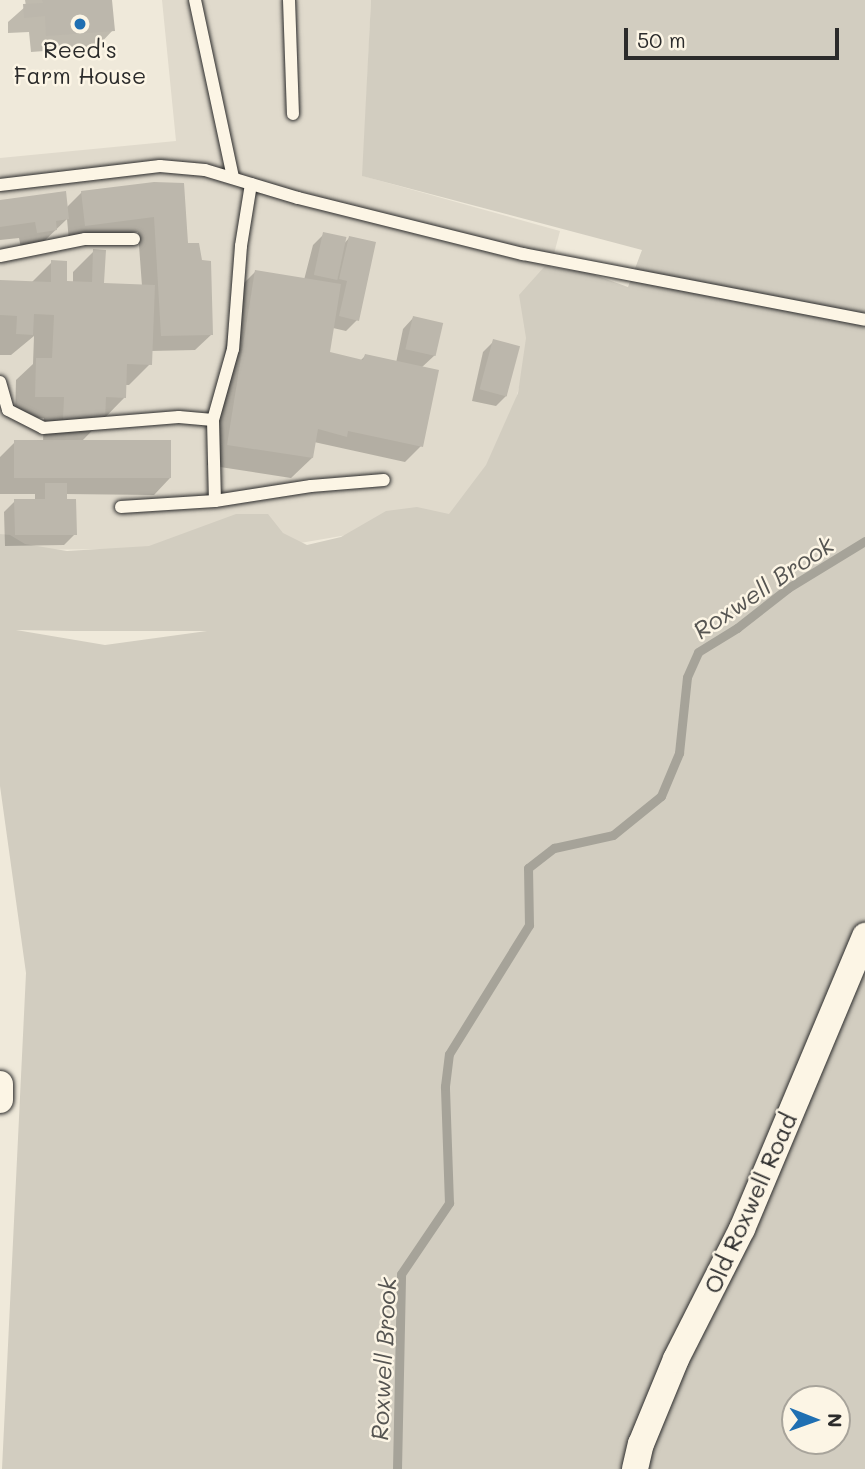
<!DOCTYPE html>
<style>
body{margin:0}
#map{position:relative;width:865px;height:1469px;overflow:hidden;background:#efe9da;font-family:Mali,sans-serif}
div>[style]{position:absolute}
.built>*{inset:0;background:#e0dacc}
.green>*{inset:0;background:#d2cdc0}
.shadow>*{inset:0;background:#0003}
.stream>*{height:9px;margin:-4.5px;padding:0 4.5px;transform-origin:4.5px;border-radius:4.5px;background:#a6a399}
.building>*{inset:0;background:#bcb7ac;transform-origin:0 0}
.roads{filter:drop-shadow(0 0 2px #2b2b2b) drop-shadow(0 0 2px #2b2b2b)}
.service>*{height:12px;margin:-6px;padding:0 6px;transform-origin:6px;border-radius:6px;background:#fcf5e5}
.minor>*{height:26px;margin:-13px;padding:0 13px;transform-origin:13px;border-radius:13px;background:#fcf5e5}
.dots>*{width:19px;height:19px;translate:-50% -50%;box-sizing:border-box;border:4px solid #fcf5e5;border-radius:50%}
span{translate:-50% -50%;white-space:nowrap;text-align:center;line-height:1.15;-webkit-text-stroke:5px #fcf5e5;paint-order:stroke}
.poi-label{font-size:23px;color:#2b2b2b}
.street-label{font-size:23px;color:#2b2b2b}
.water-label{font-size:24px;color:#565552;font-style:italic}
.north{position:absolute;left:781px;top:1385px;width:70px;height:70px;box-sizing:border-box;background:#fcf5e5;border:2px solid #a8a49b;border-radius:50%;rotate:91deg;font-size:19px;font-weight:700;line-height:28px;text-align:center;color:#2b2b2b}
.north::after{content:'';display:block;margin:auto;width:24px;height:32px;background:#1f6fb2;clip-path:polygon(50% 0,100% 100%,50% 72%,0 100%)}
.scale{position:absolute;left:624px;top:28px;width:215px;height:32px;box-sizing:border-box;border:4px solid #2b2b2b;border-top:0;padding-left:9px;font-size:21px;line-height:24px;white-space:nowrap;color:#2b2b2b;-webkit-text-stroke:5px #fcf5e5;paint-order:stroke}
</style>
<div id="map">
<div class="built">
<div style="clip-path:polygon(162px 0,371px 0,363px 176px,560px 231px,499px 464px,477px 509px,423px 522px,271px 548px,0 550px,0 158px,176px 141px)"></div>
</div>
<div class="green">
<div style="clip-path:polygon(evenodd,371px 0,865px 0,865px 1469px,2px 1469px,26px 973px,0 786px,0 534px,10px 535px,25px 544px,67px 551px,149px 546px,236px 514px,268px 514px,283px 533px,307px 545px,341px 537px,386px 511px,417px 507px,449px 514px,486px 465px,518px 393px,526px 338px,519px 295px,545px 266px,589px 273px,628px 287px,642px 250px,362px 176px,371px 0,16px 630px,74px 631px,207px 631px,105px 645px,16px 630px,371px 0,795px 1399px,837px 1399px,837px 1441px,795px 1441px,795px 1399px)"></div>
</div>
<div class="shadow">
<div style="clip-path:polygon(25px 0,111px 0,113px 30px,97px 47px,31px 52px,29px 32px,8px 33px,8px 22px,26px 6px)"></div>
<div style="clip-path:polygon(155px 183px,187px 244px,212px 334px,195px 350px,150px 351px,150px 364px,129px 385px,125px 385px,125px 397px,81px 442px,170px 478px,154px 495px,65px 494px,75px 534px,64px 545px,5px 546px,4px 512px,15px 501px,35px 501px,35px 494px,0 494px,0 457px,15px 442px,43px 442px,44px 418px,15px 417px,16px 380px,33px 364px,34px 336px,11px 355px,0 355px,0 282px,31px 283px,52px 262px,65px 283px,73px 283px,73px 272px,94px 251px,103px 285px,142px 286px,138px 232px,69px 241px,67px 219px,39px 246px,21px 248px,19px 238px,0 240px,0 201px,66px 208px,82px 192px)"></div>
<div style="clip-path:polygon(324px 234px,342px 246px,349px 238px,357px 320px,346px 331px,333px 328px,328px 354px,360px 361px,365px 356px,396px 363px,403px 329px,413px 318px,435px 355px,421px 368px,421px 446px,405px 462px,314px 442px,312px 458px,291px 478px,207px 465px,234px 293px,255px 272px,304px 280px,313px 245px)"></div>
<div style="clip-path:polygon(494px 341px,507px 395px,496px 406px,472px 401px,483px 352px)"></div>
</div>
<div class="stream">
<div style="left:397px;top:1469px;width:195px;rotate:-88.8deg"></div>
<div style="left:401px;top:1274px;width:86px;rotate:-55.9deg"></div>
<div style="left:449px;top:1203px;width:117px;rotate:-92deg"></div>
<div style="left:445px;top:1086px;width:32px;rotate:-83deg"></div>
<div style="left:449px;top:1054px;width:152px;rotate:-58.2deg"></div>
<div style="left:529px;top:925px;width:57px;rotate:-91deg"></div>
<div style="left:528px;top:868px;width:33px;rotate:-38deg"></div>
<div style="left:554px;top:848px;width:60px;rotate:-12.4deg"></div>
<div style="left:613px;top:835px;width:62px;rotate:-39.1deg"></div>
<div style="left:661px;top:796px;width:47px;rotate:-67.3deg"></div>
<div style="left:679px;top:753px;width:76px;rotate:-84deg"></div>
<div style="left:687px;top:677px;width:27px;rotate:-66deg"></div>
<div style="left:698px;top:652px;width:46px;rotate:-31.6deg"></div>
<div style="left:737px;top:628px;width:65px;rotate:-38.1deg"></div>
<div style="left:788px;top:588px;width:90px;rotate:-31.4deg"></div>
</div>
<div class="building">
<div style="clip-path:polygon(42px 0,112px 0,115px 31px,46px 36px,45px 16px,24px 18px,23px 4px,43px 3px)"></div>
<div style="clip-path:polygon(154px 182px,184px 183px,188px 243px,199px 243px,202px 260px,211px 261px,213px 335px,161px 336px,154px 217px,85px 226px,81px 191px)"></div>
<div style="clip-path:polygon(66px 191px,69px 219px,56px 221px,57px 230px,37px 233px,35px 222px,0 227px,0 200px)"></div>
<div style="left:323px;top:232px;width:24px;height:44px;rotate:12deg"></div>
<div style="clip-path:polygon(349px 236px,376px 242px,359px 321px,339px 316px,347px 281px,339px 279px)"></div>
<div style="clip-path:polygon(93px 249px,106px 250px,104px 283px,155px 285px,152px 365px,127px 364px,126px 398px,106px 397px,105px 420px,63px 419px,64px 397px,35px 397px,36px 358px,52px 358px,54px 315px,34px 314px,33px 335px,16px 334px,17px 316px,0 315px,0 280px,51px 282px,51px 260px,67px 261px,67px 281px,92px 282px)"></div>
<div style="clip-path:polygon(255px 270px,341px 284px,330px 352px,363px 360px,365px 354px,439px 370px,423px 447px,348px 431px,347px 437px,318px 429px,313px 458px,227px 445px)"></div>
<div style="left:413px;top:316px;width:31px;height:34px;rotate:13deg"></div>
<div style="left:493px;top:339px;width:28px;height:52px;rotate:15deg"></div>
<div style="left:14px;top:440px;width:157px;height:38px"></div>
<div style="clip-path:polygon(45px 483px,67px 483px,67px 499px,76px 499px,77px 535px,15px 535px,14px 499px,45px 499px)"></div>
</div>
<div class="roads">
<div class="service">
<div style="left:195px;top:0;width:182px;rotate:77.9deg"></div>
<div style="left:289px;top:0;width:114px;rotate:88deg"></div>
<div style="left:251px;top:184px;width:63px;rotate:99.2deg"></div>
<div style="left:241px;top:246px;width:103px;rotate:94.4deg"></div>
<div style="left:233px;top:349px;width:74px;rotate:105.7deg"></div>
<div style="left:213px;top:420px;width:81px;rotate:88.6deg"></div>
<div style="left:215px;top:501px;width:97px;rotate:-8.9deg"></div>
<div style="left:311px;top:486px;width:73px;rotate:-4.7deg"></div>
<div style="left:0;top:185px;width:161px;rotate:-6.8deg"></div>
<div style="left:160px;top:166px;width:45px;rotate:5.1deg"></div>
<div style="left:205px;top:170px;width:97px;rotate:16.8deg"></div>
<div style="left:298px;top:198px;width:232px;rotate:14deg"></div>
<div style="left:523px;top:254px;width:348px;rotate:10.9deg"></div>
<div style="left:0;top:256px;width:87px;rotate:-11.3deg"></div>
<div style="left:85px;top:239px;width:49px"></div>
<div style="left:0;top:382px;width:29px;rotate:74deg"></div>
<div style="left:8px;top:410px;width:39px;rotate:27deg"></div>
<div style="left:43px;top:428px;width:136px;rotate:-4.6deg"></div>
<div style="left:179px;top:417px;width:34px;rotate:5deg"></div>
<div style="left:121px;top:507px;width:94px;rotate:-3.7deg"></div>
</div>
<div class="minor">
<div style="left:0;top:1084px;width:16px;rotate:90deg"></div>
<div style="left:635px;top:1469px;width:26px;rotate:-77deg"></div>
<div style="left:641px;top:1444px;width:92px;rotate:-67.6deg"></div>
<div style="left:676px;top:1359px;width:146px;rotate:-63.1deg"></div>
<div style="left:742px;top:1229px;width:318px;rotate:-67.2deg"></div>
</div>
</div>
<div class="dots">
<div style="left:80px;top:24px;background:#1f6fb2"></div>
</div>
<div class="poi-label">
<span style="left:80px;top:62px">Reed's<br>Farm House</span>
</div>
<div class="street-label">
<span style="left:750px;top:1203px;rotate:-66deg">Old Roxwell Road</span>
</div>
<div class="water-label">
<span style="left:763px;top:587px;rotate:-34deg">Roxwell Brook</span>
<span style="left:383px;top:1359px;rotate:-87deg">Roxwell Brook</span>
</div>
<div class="north">N</div>
<div class="scale">50 m</div>
</div>
